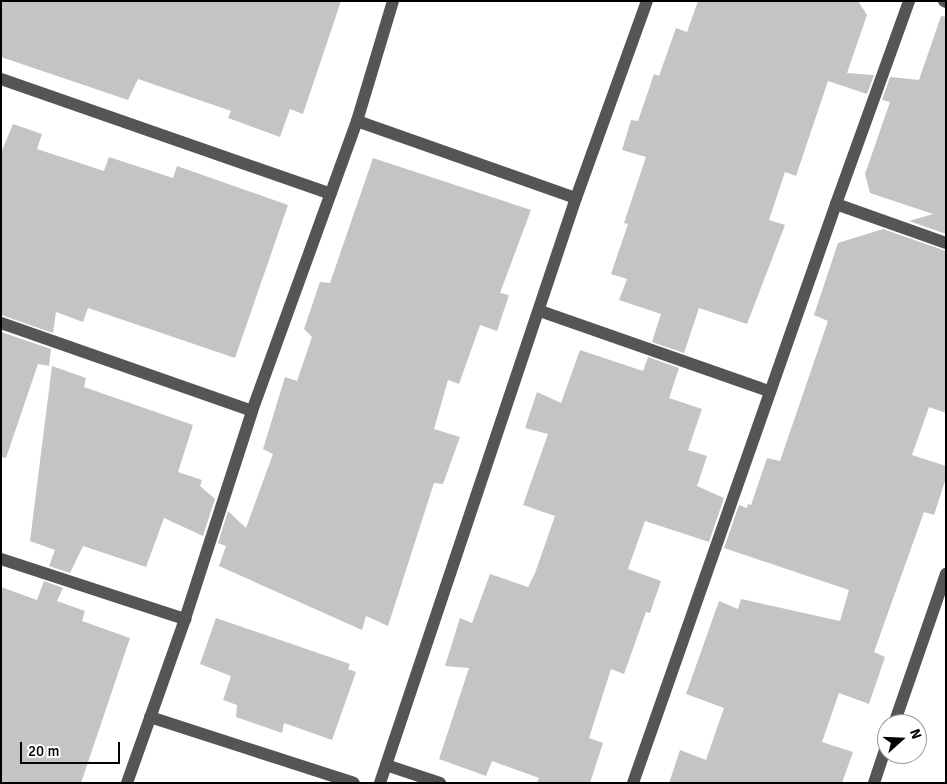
<!DOCTYPE html>
<style>
body{margin:0}
#map{position:relative;width:947px;height:784px;overflow:hidden;background:#fff;font-family:Signika,sans-serif}
div>[style]{position:absolute}
.building>*{inset:0;background:#c4c4c4}
.minor>*{height:12px;margin:-6px;padding:0 6px;transform-origin:6px;border-radius:6px;background:#555}
span{translate:-50% -50%;white-space:nowrap;text-align:center;line-height:1.15;-webkit-text-stroke:4.5px #fff;paint-order:stroke}
.frame{position:absolute;inset:0;border:2px solid #000;pointer-events:none}
.north{position:absolute;left:877px;top:714px;width:50px;height:50px;box-sizing:border-box;background:#fff;border:1px solid #999;border-radius:50%;rotate:70deg;font-size:14px;font-weight:700;line-height:20px;text-align:center;color:#000}
.north::after{content:'';display:block;margin:auto;width:18px;height:22px;background:#000;clip-path:polygon(50% 0,100% 100%,50% 72%,0 100%)}
.scale{position:absolute;left:20px;top:742px;width:100px;height:22px;box-sizing:border-box;border:2px solid #000;border-top:0;padding-left:6px;font-size:15px;line-height:18px;white-space:nowrap;color:#000;-webkit-text-stroke:4px #fff;paint-order:stroke}
</style>
<div id="map">
<div class="building">
<div style="clip-path:polygon(1px 1px,341px 1px,303px 114px,290px 109px,280px 137px,228px 118px,231px 111px,138px 79px,128px 100px,1px 57px)"></div>
<div style="clip-path:polygon(698px 1px,858px 1px,867px 15px,847px 73px,874px 75px,867px 94px,828px 81px,796px 176px,785px 172px,769px 220px,785px 225px,747px 324px,699px 308px,684px 353px,652px 342px,661px 314px,619px 300px,627px 279px,611px 274px,628px 224px,624px 223px,646px 157px,622px 150px,631px 120px,638px 121px,654px 74px,659px 76px,676px 28px,687px 32px)"></div>
<div style="clip-path:polygon(941px 16px,946px 17px,946px 234px,909px 221px,933px 214px,870px 193px,865px 174px,890px 102px,882px 100px,890px 77px,919px 80px)"></div>
<div style="clip-path:polygon(13px 124px,42px 134px,37px 149px,104px 171px,109px 157px,173px 178px,177px 166px,288px 205px,235px 358px,88px 308px,83px 322px,56px 312px,53px 333px,1px 315px,1px 153px)"></div>
<div style="clip-path:polygon(373px 158px,531px 210px,500px 293px,509px 295px,497px 331px,480px 325px,459px 384px,448px 380px,434px 429px,460px 437px,443px 484px,434px 483px,388px 626px,366px 616px,362px 630px,219px 566px,226px 546px,218px 543px,228px 511px,246px 528px,273px 454px,263px 449px,285px 377px,297px 381px,312px 337px,304px 329px,320px 282px,330px 283px)"></div>
<div style="clip-path:polygon(883px 229px,946px 251px,946px 413px,929px 407px,912px 455px,946px 466px,946px 478px,934px 515px,924px 512px,874px 652px,885px 657px,869px 704px,839px 693px,822px 742px,853px 752px,842px 783px,669px 783px,680px 750px,706px 760px,724px 708px,686px 694px,719px 601px,738px 609px,741px 599px,840px 621px,849px 590px,724px 548px,739px 505px,747px 508px,748px 504px,751px 505px,767px 458px,780px 461px,828px 321px,814px 315px,838px 243px)"></div>
<div style="clip-path:polygon(1px 332px,51px 349px,49px 366px,38px 364px,6px 458px,1px 457px)"></div>
<div style="clip-path:polygon(580px 350px,643px 371px,648px 357px,679px 368px,669px 398px,702px 409px,688px 450px,707px 456px,697px 486px,724px 498px,709px 542px,645px 521px,628px 569px,661px 581px,650px 613px,646px 612px,624px 674px,611px 669px,589px 738px,603px 743px,590px 783px,537px 783px,539px 778px,492px 761px,486px 776px,439px 759px,469px 668px,445px 666px,460px 618px,472px 623px,490px 574px,528px 587px,535px 573px,555px 516px,523px 505px,548px 434px,525px 428px,537px 392px,561px 403px)"></div>
<div style="clip-path:polygon(52px 366px,86px 378px,84px 387px,193px 425px,178px 472px,202px 480px,200px 486px,215px 499px,203px 536px,164px 518px,146px 567px,83px 546px,70px 573px,49px 566px,55px 550px,30px 541px)"></div>
<div style="clip-path:polygon(44px 581px,63px 588px,57px 601px,85px 611px,82px 621px,130px 638px,81px 783px,1px 783px,1px 587px,37px 600px)"></div>
<div style="clip-path:polygon(216px 618px,350px 664px,348px 669px,356px 672px,332px 740px,284px 723px,282px 733px,236px 717px,237px 705px,223px 700px,231px 676px,200px 664px)"></div>
</div>
<div class="minor">
<div style="left:944px;top:1px;width:2px;rotate:27deg"></div>
<div style="left:1px;top:79px;width:349px;rotate:19.2deg"></div>
<div style="left:357px;top:121px;width:232px;rotate:19.4deg"></div>
<div style="left:836px;top:204px;width:216px;rotate:-70.2deg"></div>
<div style="left:540px;top:311px;width:242px;rotate:19.3deg"></div>
<div style="left:1px;top:323px;width:266px;rotate:19.3deg"></div>
<div style="left:1px;top:559px;width:194px;rotate:18.1deg"></div>
<div style="left:150px;top:717px;width:214px;rotate:17.9deg"></div>
<div style="left:894px;top:724px;width:159px;rotate:-70.9deg"></div>
<div style="left:386px;top:765px;width:57px;rotate:18.4deg"></div>
<div style="left:127px;top:783px;width:174px;rotate:-70.5deg"></div>
<div style="left:185px;top:619px;width:219px;rotate:-72.1deg"></div>
<div style="left:252px;top:411px;width:308px;rotate:-70.1deg"></div>
<div style="left:357px;top:121px;width:125px;rotate:-73.3deg"></div>
<div style="left:380px;top:783px;width:617px;rotate:-71.48deg"></div>
<div style="left:576px;top:198px;width:209px;rotate:-70.2deg"></div>
<div style="left:633px;top:783px;width:614px;rotate:-70.68deg"></div>
<div style="left:836px;top:204px;width:117px;rotate:19.5deg"></div>
<div style="left:874px;top:783px;width:41px;rotate:-71.6deg"></div>
</div>
<div class="frame"></div>
<div class="north">N</div>
<div class="scale">20 m</div>
</div>
